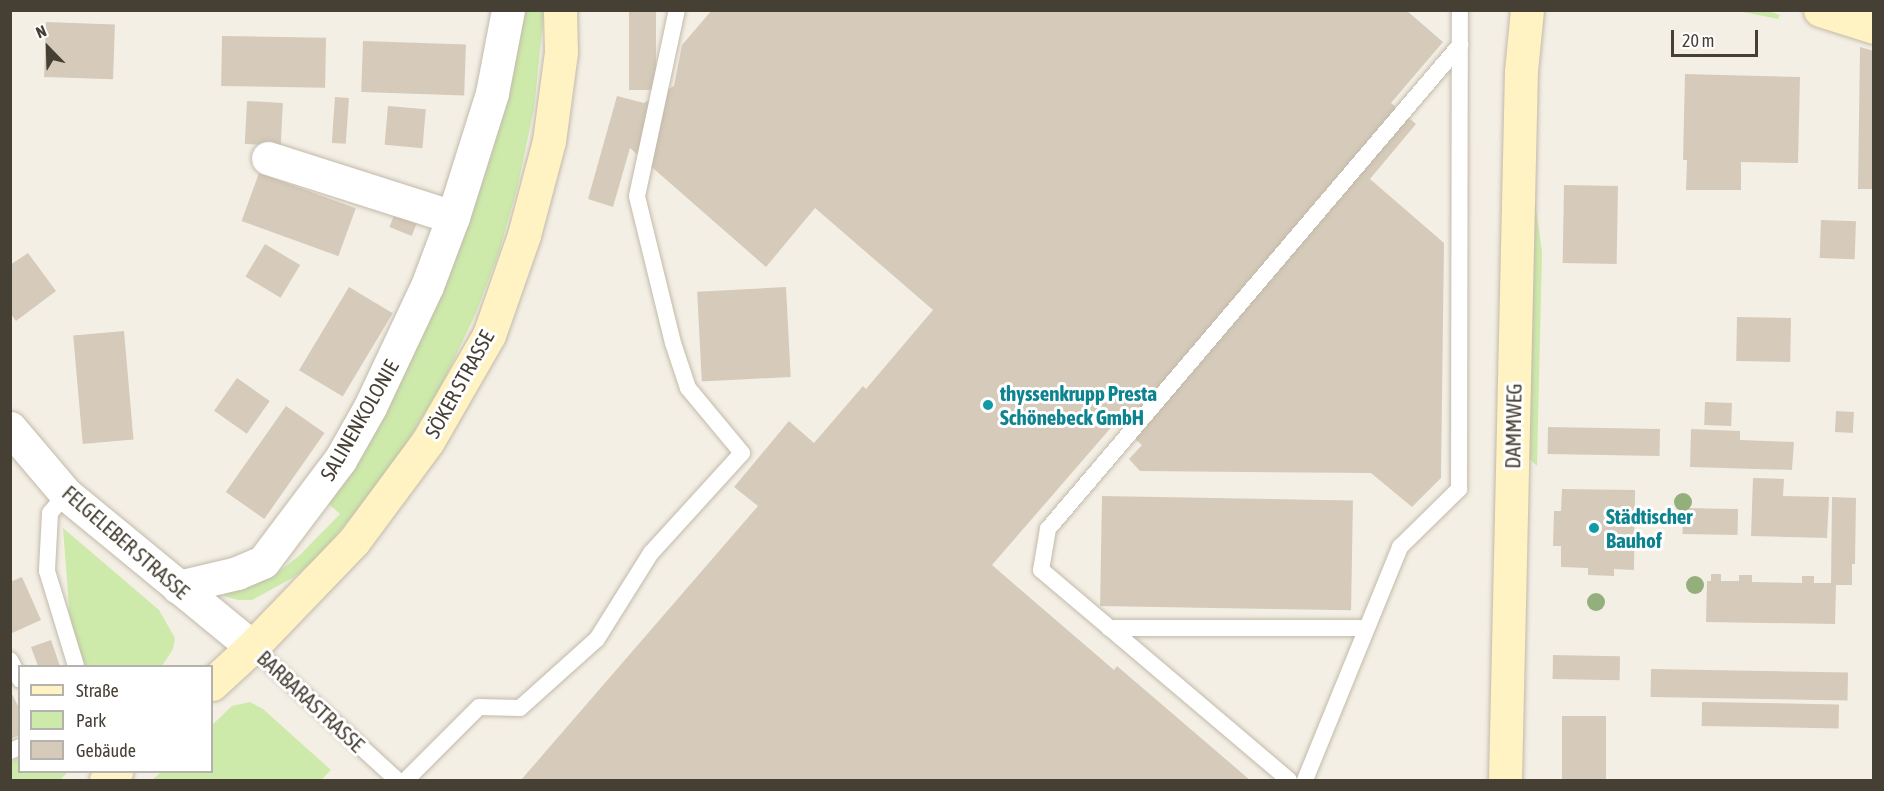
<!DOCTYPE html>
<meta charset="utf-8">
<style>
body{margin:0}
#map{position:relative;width:1884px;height:791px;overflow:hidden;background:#f4efe5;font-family:"Asap Condensed",sans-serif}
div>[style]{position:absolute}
.green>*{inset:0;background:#cdeaab}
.building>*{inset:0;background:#d6cbba;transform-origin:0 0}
.roads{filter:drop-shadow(0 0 2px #c2baaa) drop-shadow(0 0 2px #c2baaa)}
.lane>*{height:16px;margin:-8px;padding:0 8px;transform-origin:8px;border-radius:8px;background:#fff}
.street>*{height:33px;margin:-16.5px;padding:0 16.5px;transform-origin:16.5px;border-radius:16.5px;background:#fff}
.secondary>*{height:33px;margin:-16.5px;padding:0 16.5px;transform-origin:16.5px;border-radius:16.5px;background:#fff2c3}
.trees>*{width:18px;height:18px;margin:-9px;border-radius:50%;background:#93af7b}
.dots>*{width:16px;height:16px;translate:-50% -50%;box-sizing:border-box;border:3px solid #fff;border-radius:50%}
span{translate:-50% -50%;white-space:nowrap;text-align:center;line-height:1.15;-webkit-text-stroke:6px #fff;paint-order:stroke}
.street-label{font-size:21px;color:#463f34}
.culture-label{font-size:21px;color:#0d838f;font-weight:700}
.left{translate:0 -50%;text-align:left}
.frame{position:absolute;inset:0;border:12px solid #463f34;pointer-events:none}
.legend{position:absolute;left:18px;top:665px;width:195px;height:108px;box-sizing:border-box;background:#fff;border:2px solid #b5b2ae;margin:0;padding:8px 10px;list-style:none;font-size:18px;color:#463f34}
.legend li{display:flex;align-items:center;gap:12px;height:30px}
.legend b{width:30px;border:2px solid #b5b2ae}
.north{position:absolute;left:18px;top:18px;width:60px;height:60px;-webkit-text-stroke:4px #fff;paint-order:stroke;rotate:337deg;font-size:16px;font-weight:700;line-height:24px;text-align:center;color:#463f34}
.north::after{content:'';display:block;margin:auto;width:21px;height:27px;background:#463f34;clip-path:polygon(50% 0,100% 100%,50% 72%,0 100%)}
.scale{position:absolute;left:1671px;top:30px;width:87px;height:27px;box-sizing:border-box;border:3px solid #463f34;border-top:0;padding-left:8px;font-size:18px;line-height:21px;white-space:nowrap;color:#463f34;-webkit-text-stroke:4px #fff;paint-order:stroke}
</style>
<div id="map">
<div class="green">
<div style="clip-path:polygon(519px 11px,544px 11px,534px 109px,517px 189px,499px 252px,476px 313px,443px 382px,391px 469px,319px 556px,294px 577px,252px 600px,238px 600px,224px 596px,229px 586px,276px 574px,300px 555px,340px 514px,324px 500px)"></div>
<div style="clip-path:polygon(1738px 11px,1768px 11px,1780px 15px,1778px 19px)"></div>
<div style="clip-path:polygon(1536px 136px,1535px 202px,1542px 252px,1537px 466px,1526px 456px)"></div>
<div style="clip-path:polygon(63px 528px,159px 610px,175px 638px,173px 649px,162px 666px,84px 666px,70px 620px)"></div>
<div style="clip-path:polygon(250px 702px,263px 709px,331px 770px,321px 780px,152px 780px,161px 772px,212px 772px,212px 725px,232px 706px)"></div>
<div style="clip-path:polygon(19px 758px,20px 772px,68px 772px,60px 780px,11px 780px,11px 762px)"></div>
</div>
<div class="building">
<div style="left:629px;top:10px;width:27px;height:80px"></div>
<div style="clip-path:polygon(712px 10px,1406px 10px,1443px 42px,1391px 103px,1416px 124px,1370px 179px,1444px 243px,1441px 478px,1412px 507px,1371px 473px,1140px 471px,1129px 459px,1142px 445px,1115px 423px,992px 565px,1114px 670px,1117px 666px,1250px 780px,521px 780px,758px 506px,734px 487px,789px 421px,814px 443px,863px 386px,866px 389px,933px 310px,815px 208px,766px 267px,630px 148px,613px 207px,588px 199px,617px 96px,644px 103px,674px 86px,682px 45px)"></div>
<div style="left:46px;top:22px;width:69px;height:55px;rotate:2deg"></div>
<div style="left:222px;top:36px;width:104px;height:50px;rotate:1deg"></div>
<div style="left:363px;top:41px;width:103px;height:51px;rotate:2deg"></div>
<div style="clip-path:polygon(1860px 47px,1874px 51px,1874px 189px,1858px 189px)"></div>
<div style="clip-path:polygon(1685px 74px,1800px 77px,1798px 163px,1741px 162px,1741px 190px,1686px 190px,1687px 160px,1683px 160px)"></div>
<div style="left:335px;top:97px;width:14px;height:46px;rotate:4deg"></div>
<div style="left:247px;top:101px;width:36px;height:43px;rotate:3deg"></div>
<div style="left:388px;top:106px;width:38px;height:39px;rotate:5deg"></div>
<div style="left:259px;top:173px;width:103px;height:51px;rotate:20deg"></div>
<div style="left:1564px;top:185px;width:54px;height:78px;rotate:1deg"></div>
<div style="left:395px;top:213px;width:24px;height:15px;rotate:22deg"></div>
<div style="left:1821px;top:220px;width:35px;height:38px;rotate:2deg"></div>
<div style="left:265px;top:244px;width:41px;height:38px;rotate:31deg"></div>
<div style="clip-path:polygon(28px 253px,56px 291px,16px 321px,10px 313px,10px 265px)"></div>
<div style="left:349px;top:287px;width:51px;height:97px;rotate:31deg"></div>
<div style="left:786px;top:287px;width:90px;height:89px;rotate:87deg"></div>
<div style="left:1737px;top:317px;width:54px;height:44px;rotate:1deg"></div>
<div style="left:124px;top:331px;width:109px;height:51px;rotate:85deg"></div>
<div style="left:237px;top:378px;width:40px;height:40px;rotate:35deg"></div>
<div style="left:1705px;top:402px;width:27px;height:23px;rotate:2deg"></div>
<div style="left:286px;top:406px;width:47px;height:105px;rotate:35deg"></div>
<div style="left:1836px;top:411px;width:18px;height:21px;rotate:3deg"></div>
<div style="left:1548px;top:427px;width:112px;height:27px;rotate:1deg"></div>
<div style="clip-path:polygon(1691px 429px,1740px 431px,1740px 440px,1794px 442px,1792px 470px,1690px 467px)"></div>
<div style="clip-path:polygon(1753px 478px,1784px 479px,1783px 496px,1829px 497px,1827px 538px,1751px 536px)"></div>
<div style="clip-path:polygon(1562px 489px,1635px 490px,1634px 570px,1614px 569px,1614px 576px,1588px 575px,1588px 568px,1561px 567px,1561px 546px,1553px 546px,1554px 511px,1561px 511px)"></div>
<div style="left:1102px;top:496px;width:251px;height:110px;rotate:1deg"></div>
<div style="clip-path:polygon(1832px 497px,1856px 498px,1855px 564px,1852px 564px,1852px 585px,1836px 585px,1835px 624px,1706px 622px,1707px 581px,1711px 581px,1711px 574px,1721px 574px,1721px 581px,1739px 581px,1739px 575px,1752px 575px,1752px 582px,1802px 583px,1802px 576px,1814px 576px,1814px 583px,1831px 583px)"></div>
<div style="left:1683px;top:508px;width:55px;height:26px;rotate:1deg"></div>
<div style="clip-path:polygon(22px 577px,41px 620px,10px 634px,10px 582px)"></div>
<div style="clip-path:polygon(51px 640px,60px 666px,38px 666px,31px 647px)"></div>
<div style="left:1553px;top:655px;width:67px;height:24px;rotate:1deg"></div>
<div style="left:1651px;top:669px;width:197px;height:28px;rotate:1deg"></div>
<div style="clip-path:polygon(10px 690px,20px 710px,20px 735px,10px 739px)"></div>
<div style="left:1702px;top:702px;width:137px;height:24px;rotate:1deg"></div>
<div style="left:1562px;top:716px;width:44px;height:64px"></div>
</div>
<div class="roads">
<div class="lane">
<div style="left:66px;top:494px;width:25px;rotate:130deg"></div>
<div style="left:50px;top:513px;width:58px;rotate:93deg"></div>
<div style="left:47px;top:571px;width:99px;rotate:73deg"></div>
<div style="left:1109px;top:628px;width:257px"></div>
<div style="left:252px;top:647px;width:197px;rotate:42.5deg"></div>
<div style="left:10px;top:660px;width:22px;rotate:63deg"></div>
<div style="left:10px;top:751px;width:11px;rotate:-22deg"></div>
<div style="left:406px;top:780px;width:103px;rotate:-45deg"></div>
<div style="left:479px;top:707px;width:41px;rotate:1.4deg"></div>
<div style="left:520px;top:708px;width:103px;rotate:-41.9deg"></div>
<div style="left:597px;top:639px;width:102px;rotate:-57.9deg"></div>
<div style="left:651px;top:553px;width:135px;rotate:-47.7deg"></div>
<div style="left:742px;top:453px;width:85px;rotate:-129.7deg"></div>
<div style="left:688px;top:388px;width:47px;rotate:-108.4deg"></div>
<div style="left:673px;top:343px;width:151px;rotate:-103.8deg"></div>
<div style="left:637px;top:196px;width:190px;rotate:-77.9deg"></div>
<div style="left:1289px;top:780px;width:325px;rotate:-139.7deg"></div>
<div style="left:1041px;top:570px;width:42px;rotate:-80.3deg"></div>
<div style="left:1048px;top:529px;width:636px;rotate:-49.59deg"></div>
<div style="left:1305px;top:780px;width:252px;rotate:-67.8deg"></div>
<div style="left:1400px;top:547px;width:83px;rotate:-44.5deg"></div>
<div style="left:1459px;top:489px;width:479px;rotate:-89.9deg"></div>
</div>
<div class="street">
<div style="left:268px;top:158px;width:194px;rotate:17.7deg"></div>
<div style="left:10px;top:428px;width:87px;rotate:49.7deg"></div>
<div style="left:66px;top:494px;width:241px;rotate:39.4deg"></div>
<div style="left:178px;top:587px;width:61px;rotate:-13.3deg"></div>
<div style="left:237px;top:573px;width:28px;rotate:-23deg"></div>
<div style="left:263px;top:562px;width:128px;rotate:-53deg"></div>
<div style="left:340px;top:460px;width:61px;rotate:-60.5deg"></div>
<div style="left:370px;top:407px;width:134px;rotate:-64.8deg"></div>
<div style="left:427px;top:286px;width:74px;rotate:-69.4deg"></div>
<div style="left:453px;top:217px;width:130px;rotate:-72.5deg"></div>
<div style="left:492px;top:93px;width:85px;rotate:-79.1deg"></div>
</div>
<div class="secondary">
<div style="left:1820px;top:10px;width:57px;rotate:17.5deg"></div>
<div style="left:212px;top:684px;width:54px;rotate:-42.8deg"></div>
<div style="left:252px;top:647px;width:147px;rotate:-46.1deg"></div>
<div style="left:354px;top:541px;width:124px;rotate:-53.5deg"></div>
<div style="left:428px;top:441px;width:122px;rotate:-60.1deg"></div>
<div style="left:489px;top:335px;width:106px;rotate:-70.7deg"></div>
<div style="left:524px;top:235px;width:97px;rotate:-75.1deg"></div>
<div style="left:549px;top:141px;width:90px;rotate:-82.3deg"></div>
<div style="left:561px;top:52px;width:42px;rotate:-91.4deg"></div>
<div style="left:106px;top:780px;width:13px;rotate:-39deg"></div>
<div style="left:1505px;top:780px;width:709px;rotate:-88.71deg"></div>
<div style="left:1521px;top:71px;width:61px;rotate:-84.4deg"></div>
</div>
</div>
<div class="trees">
<div style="left:1683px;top:502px"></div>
<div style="left:1695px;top:585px"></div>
<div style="left:1596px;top:602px"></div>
</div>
<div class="dots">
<div style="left:988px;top:405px;background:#0f9aa8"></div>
<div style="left:1594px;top:528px;background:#0f9aa8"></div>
</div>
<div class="street-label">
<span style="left:459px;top:384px;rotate:-61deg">SÖKER STRASSE</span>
<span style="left:359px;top:420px;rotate:-60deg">SALINENKOLONIE</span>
<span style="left:1513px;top:426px;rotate:-89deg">DAMMWEG</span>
<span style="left:126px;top:542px;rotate:41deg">FELGELEBER STRASSE</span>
<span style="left:311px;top:701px;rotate:43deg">BARBARASTRASSE</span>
</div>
<div class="culture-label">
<span class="left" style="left:1000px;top:405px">thyssenkrupp Presta<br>Schönebeck GmbH</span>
<span class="left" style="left:1606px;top:528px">Städtischer<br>Bauhof</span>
</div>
<div class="frame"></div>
<ul class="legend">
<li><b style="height:8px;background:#fff2c3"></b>Straße</li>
<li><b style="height:16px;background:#cdeaab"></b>Park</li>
<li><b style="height:16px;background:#d6cbba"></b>Gebäude</li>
</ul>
<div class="north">N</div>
<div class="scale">20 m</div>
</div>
